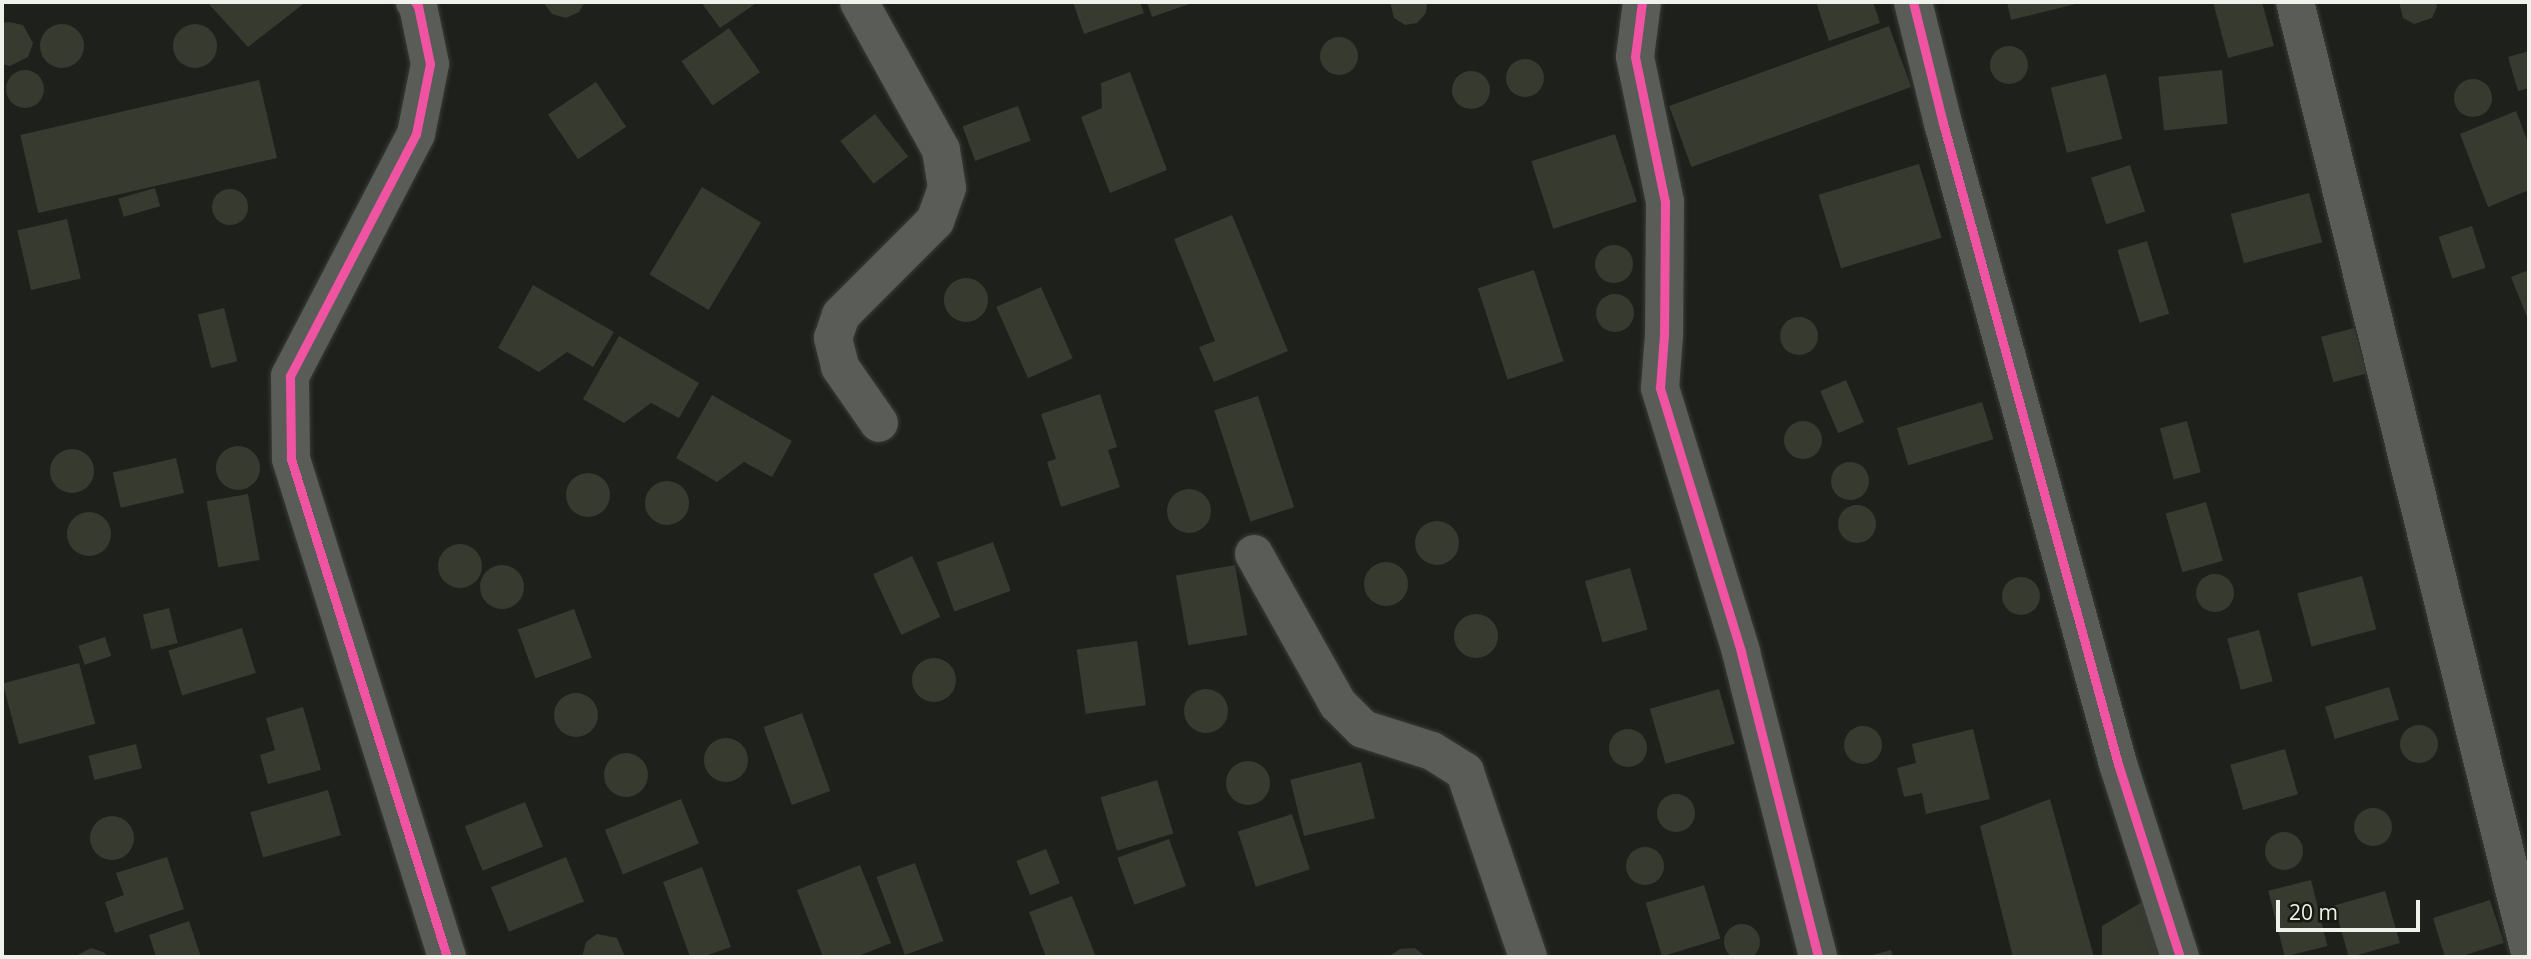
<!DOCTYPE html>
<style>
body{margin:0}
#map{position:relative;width:2531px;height:959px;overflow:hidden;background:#1e201c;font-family:"Open Sans",sans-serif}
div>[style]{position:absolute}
.building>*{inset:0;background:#363a2f;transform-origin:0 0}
.round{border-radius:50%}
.roads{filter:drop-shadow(0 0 2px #3a3c37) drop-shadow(0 0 2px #3a3c37)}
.minor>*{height:38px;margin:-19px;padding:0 19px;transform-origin:19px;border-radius:19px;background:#5a5c58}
.cycleway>*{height:9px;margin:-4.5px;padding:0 4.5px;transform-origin:4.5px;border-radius:4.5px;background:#f153a3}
span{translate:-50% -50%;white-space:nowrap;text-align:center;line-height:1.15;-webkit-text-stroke:7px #161910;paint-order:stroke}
.frame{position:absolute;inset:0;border:4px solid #eff1eb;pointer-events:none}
.scale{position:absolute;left:2276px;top:900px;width:144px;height:32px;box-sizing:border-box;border:4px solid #eff1eb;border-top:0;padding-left:9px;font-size:21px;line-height:24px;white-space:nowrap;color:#eff1eb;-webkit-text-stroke:5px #161910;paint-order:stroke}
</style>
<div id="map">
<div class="building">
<div style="clip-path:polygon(207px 2px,306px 2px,248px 47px)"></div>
<div style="clip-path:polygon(543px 2px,585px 2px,579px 12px,566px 18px,552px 14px)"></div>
<div style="clip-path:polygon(701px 2px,758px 2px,720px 28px)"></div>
<div style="clip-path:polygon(1073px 2px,1140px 2px,1144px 13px,1084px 34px)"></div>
<div style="clip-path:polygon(1147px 2px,1195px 2px,1152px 17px)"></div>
<div style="clip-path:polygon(1390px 2px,1427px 2px,1426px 13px,1417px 23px,1405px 25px,1394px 18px)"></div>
<div style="clip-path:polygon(1816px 2px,1873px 2px,1880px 23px,1829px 41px)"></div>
<div style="clip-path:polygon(2007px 2px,2080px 2px,2080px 3px,2011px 20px)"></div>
<div style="clip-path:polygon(2213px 2px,2262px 2px,2274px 46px,2228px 58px)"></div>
<div style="clip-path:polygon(2399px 2px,2436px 2px,2437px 7px,2432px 18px,2414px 24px,2403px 18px)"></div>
<div style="clip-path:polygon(9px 22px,23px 25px,33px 43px,28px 57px,10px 66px,2px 64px,2px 23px)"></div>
<div class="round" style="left:173px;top:24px;width:44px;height:44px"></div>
<div class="round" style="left:40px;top:24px;width:44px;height:44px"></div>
<div style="left:1889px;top:26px;width:65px;height:234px;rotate:70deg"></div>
<div style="left:729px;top:28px;width:54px;height:58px;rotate:55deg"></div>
<div class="round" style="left:1320px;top:37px;width:38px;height:38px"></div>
<div class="round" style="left:1990px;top:46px;width:38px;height:38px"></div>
<div style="clip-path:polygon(2529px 51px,2529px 88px,2518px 91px,2508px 57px)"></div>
<div class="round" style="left:1506px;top:59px;width:38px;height:38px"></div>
<div style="left:2222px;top:70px;width:54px;height:64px;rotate:84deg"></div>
<div class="round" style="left:6px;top:70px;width:38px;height:38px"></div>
<div class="round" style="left:1452px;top:71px;width:38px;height:38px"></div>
<div style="clip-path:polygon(1130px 72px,1167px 170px,1110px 193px,1081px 117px,1102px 108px,1101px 83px)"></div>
<div style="left:2106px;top:74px;width:67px;height:57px;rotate:76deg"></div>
<div class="round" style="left:2454px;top:79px;width:38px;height:38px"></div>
<div style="left:259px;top:80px;width:80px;height:245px;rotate:77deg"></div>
<div style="left:596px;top:82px;width:54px;height:58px;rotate:56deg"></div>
<div style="left:1018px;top:106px;width:37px;height:59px;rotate:70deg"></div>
<div style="clip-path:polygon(2516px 111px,2529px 145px,2529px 190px,2488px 207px,2460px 134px)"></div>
<div style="left:875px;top:114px;width:54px;height:44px;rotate:52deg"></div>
<div style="left:1615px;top:134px;width:71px;height:88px;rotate:72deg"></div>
<div style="left:1919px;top:164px;width:77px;height:105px;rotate:73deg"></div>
<div style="left:2130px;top:165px;width:49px;height:41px;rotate:72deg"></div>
<div style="left:702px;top:187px;width:69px;height:102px;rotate:31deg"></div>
<div style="left:155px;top:188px;width:19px;height:38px;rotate:74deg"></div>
<div class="round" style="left:212px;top:189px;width:36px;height:36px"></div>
<div style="left:2309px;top:193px;width:51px;height:81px;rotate:75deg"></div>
<div style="clip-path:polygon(1232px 215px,1288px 351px,1214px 382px,1199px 347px,1215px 341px,1174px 239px)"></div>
<div style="left:67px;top:219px;width:61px;height:51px;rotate:77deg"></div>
<div style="left:2472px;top:226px;width:44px;height:35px;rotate:72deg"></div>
<div style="left:2147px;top:241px;width:76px;height:31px;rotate:73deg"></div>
<div class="round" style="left:1595px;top:245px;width:38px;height:38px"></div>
<div style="left:1534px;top:270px;width:96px;height:59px;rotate:72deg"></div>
<div style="clip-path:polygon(2529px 270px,2529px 322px,2511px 277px)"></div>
<div class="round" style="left:944px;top:278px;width:44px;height:44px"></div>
<div style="clip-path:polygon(533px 285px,614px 332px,593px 367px,567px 352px,539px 372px,498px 348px)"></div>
<div style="left:1041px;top:287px;width:78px;height:49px;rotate:66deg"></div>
<div class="round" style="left:1596px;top:294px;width:38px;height:38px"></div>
<div style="left:224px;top:308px;width:55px;height:27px;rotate:76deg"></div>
<div class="round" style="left:1780px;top:317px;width:38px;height:38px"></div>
<div style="left:2354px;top:328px;width:47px;height:34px;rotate:75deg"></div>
<div style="clip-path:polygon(619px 336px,699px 383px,679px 418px,651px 403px,624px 423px,583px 399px)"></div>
<div style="left:1846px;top:380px;width:46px;height:28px;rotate:67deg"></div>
<div style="clip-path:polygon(1100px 394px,1117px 447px,1108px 450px,1120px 487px,1061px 507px,1047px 462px,1056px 459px,1041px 414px)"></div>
<div style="clip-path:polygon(712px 395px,792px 441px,772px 477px,744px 462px,717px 482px,676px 458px)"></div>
<div style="left:1258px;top:396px;width:117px;height:46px;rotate:72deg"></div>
<div style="left:1982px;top:402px;width:39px;height:89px;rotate:73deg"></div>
<div class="round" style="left:1784px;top:421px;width:38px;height:38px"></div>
<div style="left:2187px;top:421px;width:53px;height:28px;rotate:75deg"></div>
<div class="round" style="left:216px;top:446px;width:44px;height:44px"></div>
<div class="round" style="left:50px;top:449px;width:44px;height:44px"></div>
<div style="left:176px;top:458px;width:36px;height:65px;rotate:77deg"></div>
<div class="round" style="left:1831px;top:462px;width:38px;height:38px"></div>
<div class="round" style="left:566px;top:473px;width:44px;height:44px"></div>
<div class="round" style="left:645px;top:481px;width:44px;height:44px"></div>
<div class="round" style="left:1167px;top:489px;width:44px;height:44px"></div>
<div style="left:248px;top:494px;width:67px;height:42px;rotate:80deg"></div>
<div style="left:2206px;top:502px;width:61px;height:42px;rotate:74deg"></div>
<div class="round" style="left:1838px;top:505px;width:38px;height:38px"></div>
<div class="round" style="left:67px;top:512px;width:44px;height:44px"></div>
<div class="round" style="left:1415px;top:521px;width:44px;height:44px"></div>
<div style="left:993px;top:542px;width:52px;height:60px;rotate:70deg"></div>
<div class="round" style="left:438px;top:544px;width:44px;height:44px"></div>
<div style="left:912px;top:556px;width:67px;height:43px;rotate:65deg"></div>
<div class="round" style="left:1364px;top:562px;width:44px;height:44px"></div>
<div style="left:1235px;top:565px;width:71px;height:60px;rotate:80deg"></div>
<div class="round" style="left:480px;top:565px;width:44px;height:44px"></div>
<div style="left:1630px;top:568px;width:64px;height:47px;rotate:74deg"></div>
<div class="round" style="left:2196px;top:574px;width:38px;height:38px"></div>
<div style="left:2362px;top:576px;width:55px;height:67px;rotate:75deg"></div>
<div class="round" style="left:2002px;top:577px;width:38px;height:38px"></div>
<div style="left:169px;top:608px;width:36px;height:27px;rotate:76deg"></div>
<div style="left:574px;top:609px;width:52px;height:60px;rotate:70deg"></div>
<div class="round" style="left:1454px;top:614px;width:44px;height:44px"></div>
<div style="left:242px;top:628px;width:47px;height:77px;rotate:73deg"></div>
<div style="left:2259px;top:630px;width:53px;height:33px;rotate:75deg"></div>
<div style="left:105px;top:637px;width:20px;height:28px;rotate:72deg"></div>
<div style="left:1137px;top:641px;width:65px;height:61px;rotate:82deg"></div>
<div class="round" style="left:912px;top:658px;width:44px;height:44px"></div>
<div style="left:79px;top:663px;width:63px;height:79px;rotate:75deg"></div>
<div style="left:2389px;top:687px;width:34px;height:67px;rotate:73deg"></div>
<div style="left:1719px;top:689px;width:57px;height:72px;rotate:74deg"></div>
<div class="round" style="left:1184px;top:689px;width:44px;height:44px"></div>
<div class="round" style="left:554px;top:693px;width:44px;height:44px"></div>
<div style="clip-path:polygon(303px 707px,321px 770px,268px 784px,260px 755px,275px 750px,266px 718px)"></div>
<div style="left:802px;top:713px;width:83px;height:41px;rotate:70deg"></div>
<div class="round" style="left:2400px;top:725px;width:38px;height:38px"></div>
<div class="round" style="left:1844px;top:726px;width:38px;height:38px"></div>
<div class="round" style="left:1609px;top:729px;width:38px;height:38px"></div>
<div style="clip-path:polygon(1973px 729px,1990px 799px,1926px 814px,1922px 793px,1904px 797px,1897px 768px,1916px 763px,1912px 744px)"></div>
<div class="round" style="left:704px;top:738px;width:44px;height:44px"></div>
<div style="left:136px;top:744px;width:25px;height:49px;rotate:76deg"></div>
<div style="left:2285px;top:749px;width:47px;height:57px;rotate:74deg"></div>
<div class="round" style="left:604px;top:753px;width:44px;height:44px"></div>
<div class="round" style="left:1226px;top:761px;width:44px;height:44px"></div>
<div style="left:1361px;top:762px;width:58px;height:73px;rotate:76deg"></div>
<div style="left:1157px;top:780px;width:56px;height:59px;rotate:73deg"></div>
<div style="left:328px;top:790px;width:47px;height:81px;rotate:74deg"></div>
<div class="round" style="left:1657px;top:794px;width:38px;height:38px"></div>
<div style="left:681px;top:799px;width:48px;height:82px;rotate:68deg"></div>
<div style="clip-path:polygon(2050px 799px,2094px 957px,2013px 957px,1980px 826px)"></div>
<div style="left:525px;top:802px;width:48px;height:65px;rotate:68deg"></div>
<div class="round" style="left:2354px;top:808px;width:38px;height:38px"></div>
<div style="left:1292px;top:814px;width:58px;height:57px;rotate:72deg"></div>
<div class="round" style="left:90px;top:816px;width:44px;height:44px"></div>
<div class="round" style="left:2265px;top:832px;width:38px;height:38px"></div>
<div style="left:1169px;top:839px;width:50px;height:55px;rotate:70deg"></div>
<div class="round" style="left:1626px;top:847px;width:38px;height:38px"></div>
<div style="left:1046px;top:849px;width:37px;height:32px;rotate:68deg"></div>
<div style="clip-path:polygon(167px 857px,184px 909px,115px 933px,105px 902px,124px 895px,116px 873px)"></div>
<div style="left:566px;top:857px;width:48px;height:81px;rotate:68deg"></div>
<div style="left:915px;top:863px;width:83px;height:41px;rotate:70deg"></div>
<div style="clip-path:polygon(860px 865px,891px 943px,856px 957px,823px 957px,797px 890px)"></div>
<div style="clip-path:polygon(702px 867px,731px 947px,702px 957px,690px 957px,663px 882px)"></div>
<div style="left:2311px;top:880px;width:68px;height:44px;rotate:76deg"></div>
<div style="left:1704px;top:885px;width:56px;height:61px;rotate:73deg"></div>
<div style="left:2385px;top:891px;width:54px;height:53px;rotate:74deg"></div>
<div style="clip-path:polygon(1072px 896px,1096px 957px,1046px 957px,1029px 912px)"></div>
<div style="clip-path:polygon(2152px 896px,2171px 957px,2102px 957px,2102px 926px)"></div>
<div style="clip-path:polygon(2490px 900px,2504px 943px,2459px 957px,2445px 957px,2433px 918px)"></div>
<div style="clip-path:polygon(189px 921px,201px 957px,156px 957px,149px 935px)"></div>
<div class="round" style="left:1724px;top:924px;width:36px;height:36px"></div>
<div style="clip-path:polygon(597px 934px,617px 938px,625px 957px,582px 957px,586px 942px)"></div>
<div style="clip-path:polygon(91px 948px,103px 952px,109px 957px,74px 957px)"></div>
<div style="clip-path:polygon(1415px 948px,1426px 957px,1388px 957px,1400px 949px)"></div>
<div style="clip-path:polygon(1891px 950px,1893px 957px,1869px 957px,1869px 956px)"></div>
</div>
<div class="roads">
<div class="minor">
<div style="left:415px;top:2px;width:5px;rotate:53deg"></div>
<div style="left:418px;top:6px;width:59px;rotate:78.3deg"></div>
<div style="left:430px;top:64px;width:71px;rotate:101.3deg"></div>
<div style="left:416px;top:134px;width:273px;rotate:117.5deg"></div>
<div style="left:290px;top:376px;width:83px;rotate:89.3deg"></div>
<div style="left:291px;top:459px;width:522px;rotate:72.61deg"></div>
<div style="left:859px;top:2px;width:169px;rotate:61deg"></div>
<div style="left:941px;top:150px;width:38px;rotate:81deg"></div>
<div style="left:947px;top:188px;width:35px;rotate:110deg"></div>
<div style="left:935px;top:221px;width:133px;rotate:135deg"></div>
<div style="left:841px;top:315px;width:24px;rotate:109deg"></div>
<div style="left:833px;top:338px;width:30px;rotate:76deg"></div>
<div style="left:840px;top:367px;width:68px;rotate:55.1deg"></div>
<div style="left:1642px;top:2px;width:55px;rotate:97.3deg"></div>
<div style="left:1635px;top:57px;width:148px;rotate:78.3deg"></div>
<div style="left:1665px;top:202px;width:133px;rotate:90.4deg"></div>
<div style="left:1664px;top:335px;width:53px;rotate:94.3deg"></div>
<div style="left:1660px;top:388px;width:276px;rotate:72.9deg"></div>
<div style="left:1741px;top:652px;width:315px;rotate:75.8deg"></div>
<div style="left:1913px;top:2px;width:125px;rotate:76.1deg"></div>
<div style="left:1943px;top:123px;width:664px;rotate:74.73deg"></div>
<div style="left:2118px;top:764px;width:203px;rotate:72.2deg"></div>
<div style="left:2295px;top:2px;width:975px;rotate:76.12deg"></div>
<div style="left:1254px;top:554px;width:172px;rotate:60.8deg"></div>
<div style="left:1338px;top:704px;width:35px;rotate:45deg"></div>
<div style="left:1363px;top:729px;width:72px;rotate:17.7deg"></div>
<div style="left:1432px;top:751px;width:39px;rotate:32deg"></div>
<div style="left:1465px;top:772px;width:195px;rotate:71.2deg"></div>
</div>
</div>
<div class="cycleway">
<div style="left:415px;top:2px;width:5px;rotate:53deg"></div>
<div style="left:418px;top:6px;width:59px;rotate:78.3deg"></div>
<div style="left:430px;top:64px;width:71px;rotate:101.3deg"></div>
<div style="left:416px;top:134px;width:273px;rotate:117.5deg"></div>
<div style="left:290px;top:376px;width:83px;rotate:89.3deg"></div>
<div style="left:291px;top:459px;width:522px;rotate:72.61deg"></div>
<div style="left:1642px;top:2px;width:55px;rotate:97.3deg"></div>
<div style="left:1635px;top:57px;width:148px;rotate:78.3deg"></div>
<div style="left:1665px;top:202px;width:133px;rotate:90.4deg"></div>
<div style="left:1664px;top:335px;width:53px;rotate:94.3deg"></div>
<div style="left:1660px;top:388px;width:276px;rotate:72.9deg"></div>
<div style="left:1741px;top:652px;width:315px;rotate:75.8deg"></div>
<div style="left:1913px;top:2px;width:125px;rotate:76.1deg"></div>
<div style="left:1943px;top:123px;width:664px;rotate:74.73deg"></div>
<div style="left:2118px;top:764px;width:203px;rotate:72.2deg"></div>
</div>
<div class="frame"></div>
<div class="scale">20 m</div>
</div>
